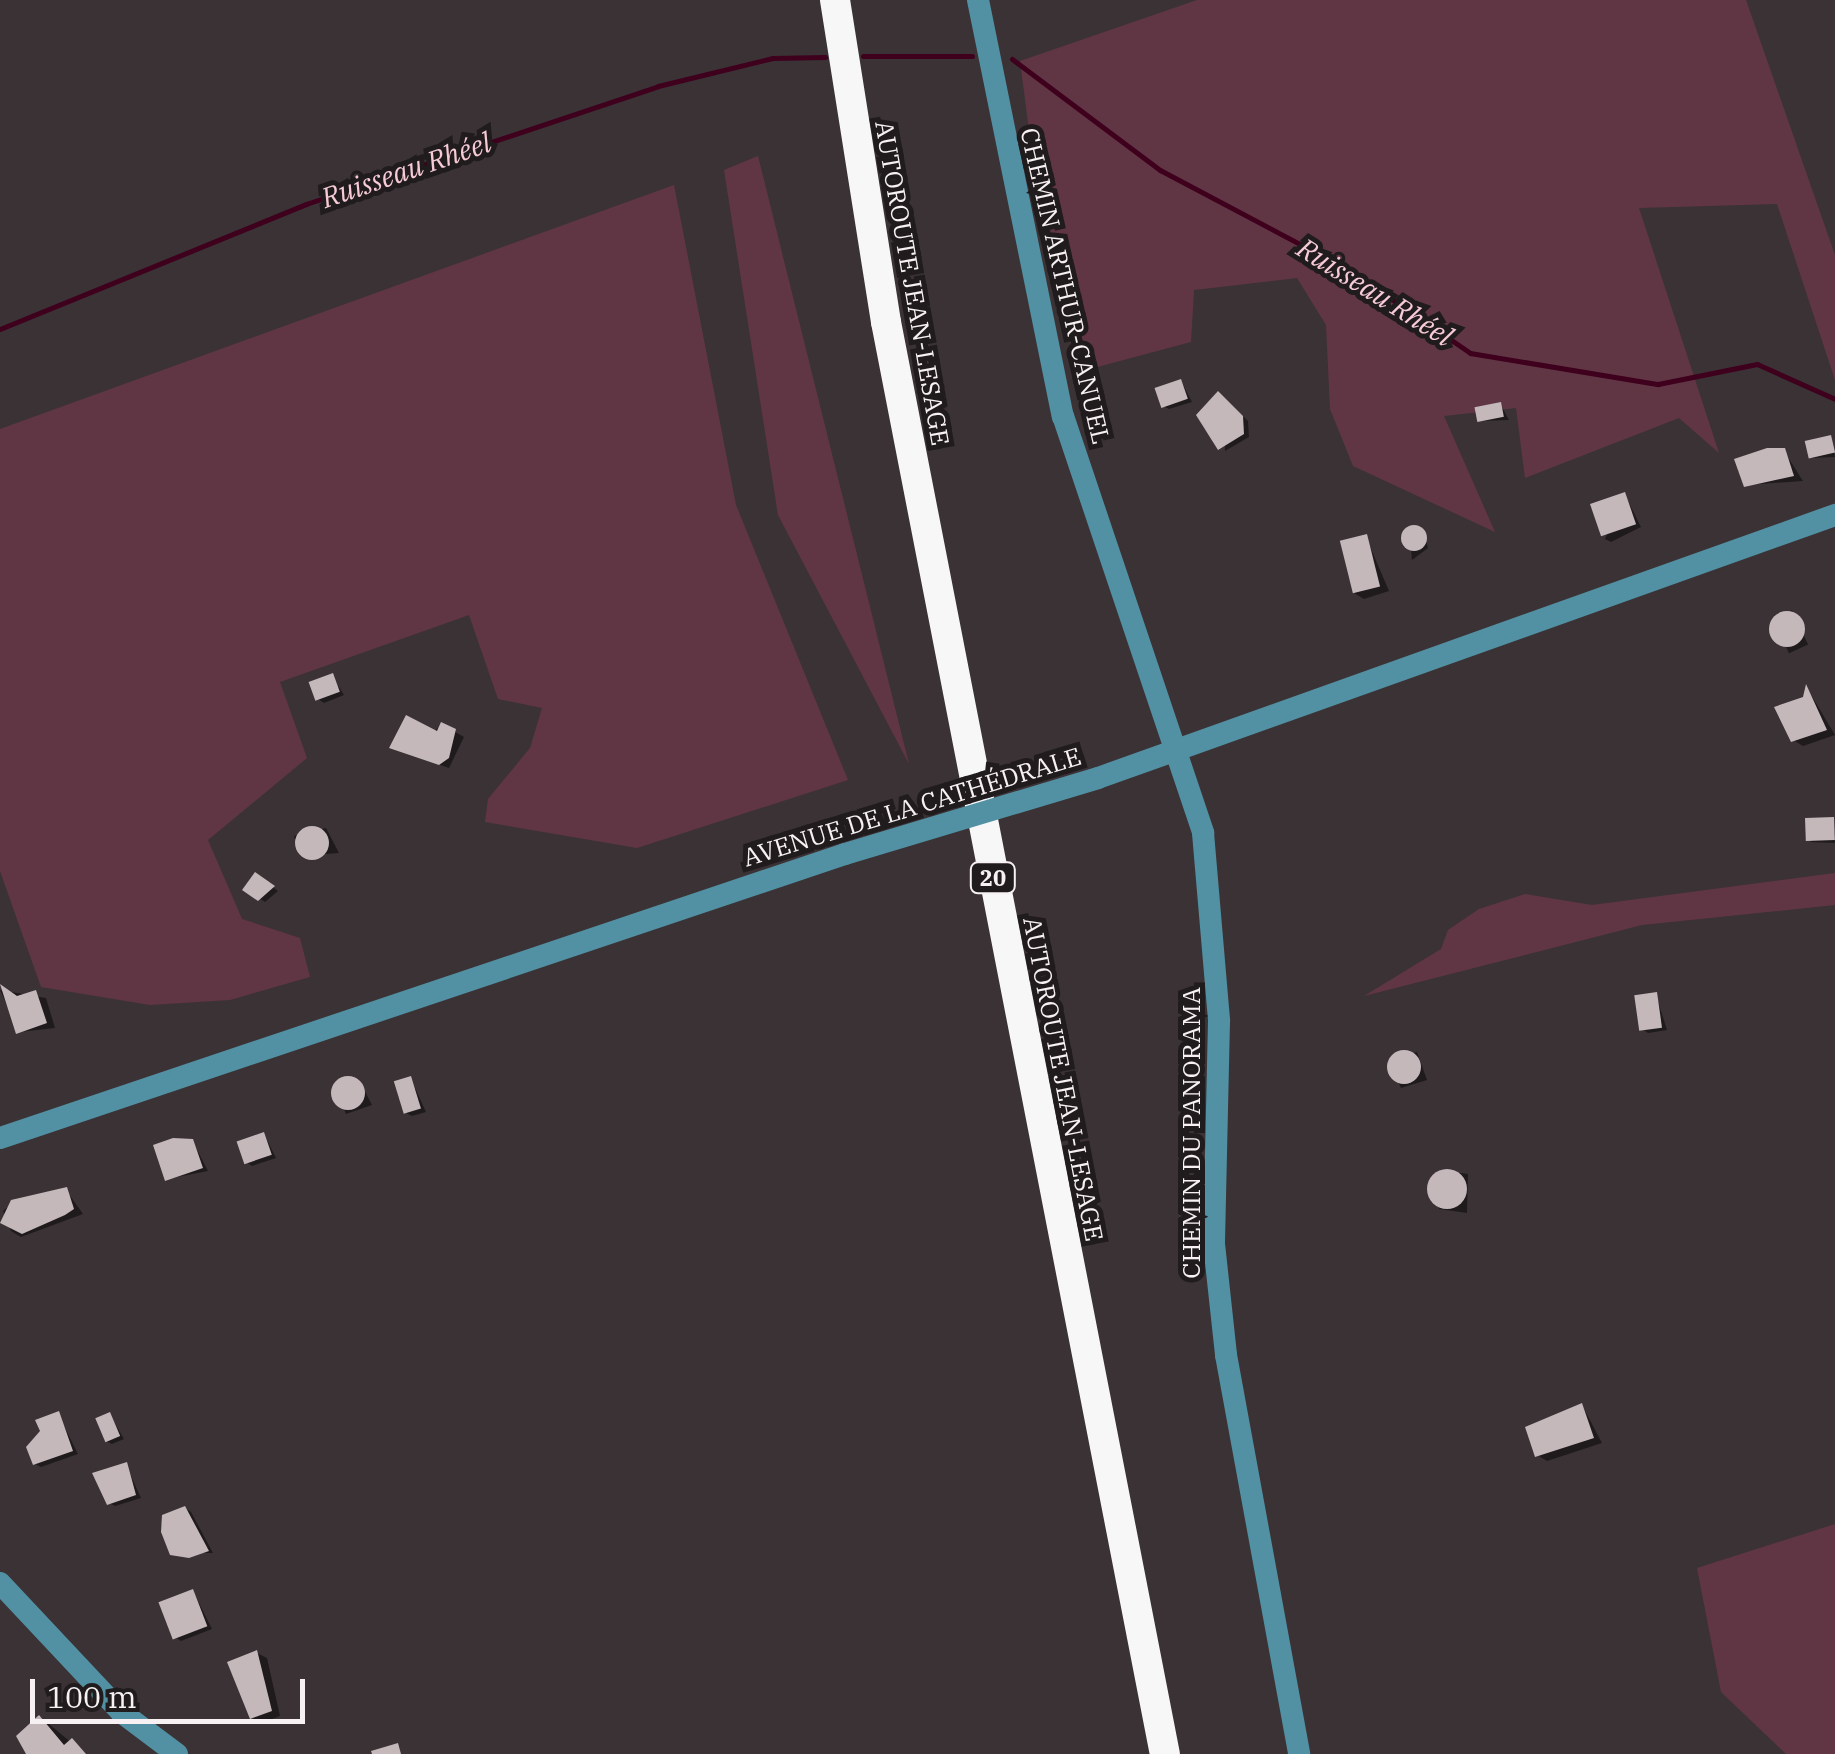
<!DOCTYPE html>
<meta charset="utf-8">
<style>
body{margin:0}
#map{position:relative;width:1835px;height:1754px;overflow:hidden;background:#3b3235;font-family:"IBM Plex Serif",serif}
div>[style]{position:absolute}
.green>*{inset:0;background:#613644}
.shadow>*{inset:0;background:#0007;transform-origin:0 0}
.stream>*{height:5px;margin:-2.5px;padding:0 2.5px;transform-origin:2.5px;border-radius:2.5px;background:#3f001d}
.building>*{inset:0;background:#c4b8bb;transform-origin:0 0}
.round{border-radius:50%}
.minor>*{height:22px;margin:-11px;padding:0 11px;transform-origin:11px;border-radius:11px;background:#5191a3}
.highway>*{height:30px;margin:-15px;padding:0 15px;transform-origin:15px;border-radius:15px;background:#f7f7f7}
.minor-bridge>*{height:22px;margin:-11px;padding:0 11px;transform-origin:11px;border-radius:11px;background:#5191a3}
span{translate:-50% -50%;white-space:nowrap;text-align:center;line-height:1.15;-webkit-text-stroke:10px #201b1d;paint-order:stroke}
.shield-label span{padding:2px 8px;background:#201b1d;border:2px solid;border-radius:8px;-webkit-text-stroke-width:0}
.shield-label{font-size:22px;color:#f7f1f3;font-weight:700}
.street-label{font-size:25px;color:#f7f1f3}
.water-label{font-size:28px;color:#f6cbd6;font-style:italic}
.scale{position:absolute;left:30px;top:1679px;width:275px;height:45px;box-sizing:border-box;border:5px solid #f7f1f3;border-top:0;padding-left:12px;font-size:30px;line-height:35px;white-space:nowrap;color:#f7f1f3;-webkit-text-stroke:8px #201b1d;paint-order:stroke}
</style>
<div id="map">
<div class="green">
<div style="clip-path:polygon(1197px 0,1746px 0,1835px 255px,1835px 380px,1777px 204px,1639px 208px,1719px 453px,1679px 418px,1525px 478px,1516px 408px,1444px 416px,1495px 532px,1353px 466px,1330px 409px,1326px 325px,1297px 278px,1194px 290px,1191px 342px,1086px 370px,1033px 161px,1020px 61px)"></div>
<div style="clip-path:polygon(758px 156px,909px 764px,778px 515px,724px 170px)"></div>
<div style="clip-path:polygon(674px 185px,736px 505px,848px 780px,637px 848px,485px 822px,488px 799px,530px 748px,542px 708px,498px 699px,469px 615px,280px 682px,307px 758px,208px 840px,242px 919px,300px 938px,310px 977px,230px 1000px,150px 1005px,41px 987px,0 871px,0 429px)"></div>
<div style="clip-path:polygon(1835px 873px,1835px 905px,1642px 925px,1364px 996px,1441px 949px,1448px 930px,1479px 909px,1525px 894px,1592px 905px)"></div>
<div style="clip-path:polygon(1835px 1524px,1835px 1754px,1786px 1754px,1721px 1692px,1697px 1568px)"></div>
</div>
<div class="shadow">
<div style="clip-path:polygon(1181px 381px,1192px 402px,1169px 409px,1163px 406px)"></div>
<div style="clip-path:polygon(1224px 398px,1248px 421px,1249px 437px,1225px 451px)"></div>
<div style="clip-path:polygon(1501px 405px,1509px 420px,1479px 421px)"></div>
<div style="clip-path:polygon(1831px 438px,1835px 457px,1812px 458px)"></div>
<div style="clip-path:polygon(1784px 451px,1803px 481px,1746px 485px)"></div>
<div style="clip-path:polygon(1625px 495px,1641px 527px,1611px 542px,1605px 539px)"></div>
<div style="clip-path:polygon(1409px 526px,1424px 531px,1428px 548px,1412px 560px)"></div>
<div style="clip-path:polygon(1366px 537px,1389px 591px,1364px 599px,1354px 593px)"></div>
<div style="left:1792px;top:610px;width:38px;height:21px;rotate:65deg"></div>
<div style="clip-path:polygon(332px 676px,344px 695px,324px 703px,318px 699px)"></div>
<div style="clip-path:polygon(1807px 688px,1835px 735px,1803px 746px,1793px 740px)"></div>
<div style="clip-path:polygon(443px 725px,464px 737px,449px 768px,402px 752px)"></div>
<div style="clip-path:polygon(1833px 820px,1835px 843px,1810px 842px)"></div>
<div style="clip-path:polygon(326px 828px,339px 853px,300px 856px,294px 836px)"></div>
<div style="clip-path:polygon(256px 875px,278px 891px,265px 902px,246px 889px)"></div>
<div style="clip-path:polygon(0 990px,46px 998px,55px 1028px,19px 1032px)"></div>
<div style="clip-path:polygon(1656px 995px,1667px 1030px,1648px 1033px,1642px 1029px)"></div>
<div style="clip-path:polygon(1417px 1052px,1427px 1080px,1401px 1088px,1388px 1060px)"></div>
<div style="clip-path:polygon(358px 1078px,372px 1105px,346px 1114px,334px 1085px)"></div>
<div style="clip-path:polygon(411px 1079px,426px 1112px,412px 1116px,406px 1113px)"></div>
<div style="clip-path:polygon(264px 1134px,276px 1158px,252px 1166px,246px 1162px)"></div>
<div style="clip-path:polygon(193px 1142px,208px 1171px,167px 1179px)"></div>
<div style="clip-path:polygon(1440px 1170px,1468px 1174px,1467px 1213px,1439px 1209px)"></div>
<div style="clip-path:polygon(66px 1190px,83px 1214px,21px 1237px,11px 1231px,3px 1211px,12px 1203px)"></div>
<div style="clip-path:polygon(1582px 1405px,1602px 1443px,1547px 1461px,1537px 1455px)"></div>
<div style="clip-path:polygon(58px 1414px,78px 1454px,41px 1467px,35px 1464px)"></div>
<div style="clip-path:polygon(110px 1415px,124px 1439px,112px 1444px,106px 1441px)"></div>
<div style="clip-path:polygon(126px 1465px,141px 1498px,115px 1506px,109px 1503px)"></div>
<div style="clip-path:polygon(185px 1508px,191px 1512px,213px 1553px,173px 1553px)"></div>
<div style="clip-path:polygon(193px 1591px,212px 1629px,181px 1641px,175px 1637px)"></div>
<div style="clip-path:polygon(257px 1653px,267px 1658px,280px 1716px,262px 1723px,252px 1718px)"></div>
<div style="clip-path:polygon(40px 1719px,49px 1724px,85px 1754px,30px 1754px)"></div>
</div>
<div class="stream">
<div style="left:863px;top:56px;width:109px"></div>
<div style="left:1012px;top:59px;width:185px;rotate:36.9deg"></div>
<div style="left:1160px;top:170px;width:214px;rotate:27.9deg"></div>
<div style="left:1349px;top:270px;width:147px;rotate:34.4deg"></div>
<div style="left:1470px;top:353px;width:191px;rotate:9.4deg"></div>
<div style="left:1658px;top:384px;width:101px;rotate:-11.4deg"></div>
<div style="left:1757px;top:364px;width:85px;rotate:24.2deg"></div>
<div style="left:0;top:329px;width:331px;rotate:-22.2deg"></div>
<div style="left:306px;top:204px;width:371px;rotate:-18.5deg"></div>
<div style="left:658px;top:86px;width:118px;rotate:-13.7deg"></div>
<div style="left:773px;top:58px;width:52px;rotate:-1.1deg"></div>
</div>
<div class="building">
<div style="left:1181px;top:379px;width:21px;height:28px;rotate:71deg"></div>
<div style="clip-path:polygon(1218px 391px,1243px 416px,1244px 434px,1218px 450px,1196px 415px)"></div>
<div style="left:1501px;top:402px;width:15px;height:27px;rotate:79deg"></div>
<div style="left:1831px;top:435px;width:18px;height:27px;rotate:77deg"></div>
<div style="clip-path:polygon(1767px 448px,1785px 448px,1794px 476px,1744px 487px,1734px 459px)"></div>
<div style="left:1625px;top:492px;width:34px;height:37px;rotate:71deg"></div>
<div class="round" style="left:1401px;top:525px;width:26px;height:26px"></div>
<div style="left:1367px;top:534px;width:54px;height:28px;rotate:76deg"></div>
<div class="round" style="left:1769px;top:611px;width:36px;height:36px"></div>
<div style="left:333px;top:673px;width:20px;height:26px;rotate:70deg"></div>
<div style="clip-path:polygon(1806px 684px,1827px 730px,1791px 742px,1774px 707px,1803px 697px)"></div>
<div style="clip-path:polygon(406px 715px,437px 731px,441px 722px,456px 729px,449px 758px,439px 765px,389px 748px)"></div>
<div style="left:1834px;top:817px;width:23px;height:29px;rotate:88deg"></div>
<div class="round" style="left:295px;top:826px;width:34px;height:34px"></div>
<div style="clip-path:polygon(255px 872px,275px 886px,258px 901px,242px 890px)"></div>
<div style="clip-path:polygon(0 984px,17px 996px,36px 990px,47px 1023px,16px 1034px)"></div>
<div style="left:1657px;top:992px;width:36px;height:23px;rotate:82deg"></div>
<div class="round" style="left:1387px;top:1050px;width:34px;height:34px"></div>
<div class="round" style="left:331px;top:1076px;width:34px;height:34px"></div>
<div style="left:411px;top:1076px;width:34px;height:18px;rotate:73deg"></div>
<div style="left:264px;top:1132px;width:24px;height:29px;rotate:71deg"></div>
<div style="clip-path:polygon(173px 1138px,193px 1139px,203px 1168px,165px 1181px,153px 1145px)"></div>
<div class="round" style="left:1427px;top:1169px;width:40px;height:40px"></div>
<div style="clip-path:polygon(67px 1187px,74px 1209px,65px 1215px,22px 1234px,0 1223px,11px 1200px)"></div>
<div style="clip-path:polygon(1582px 1403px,1594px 1438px,1535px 1457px,1525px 1427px)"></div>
<div style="clip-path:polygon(59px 1411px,73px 1451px,33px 1465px,26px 1447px,40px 1431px,35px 1420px)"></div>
<div style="left:110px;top:1412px;width:26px;height:16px;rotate:67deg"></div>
<div style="clip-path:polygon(127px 1462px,136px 1495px,107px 1505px,92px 1473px)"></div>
<div style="clip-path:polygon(185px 1506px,209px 1551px,189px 1558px,170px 1555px,161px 1532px,162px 1515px)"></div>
<div style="left:193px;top:1589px;width:40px;height:37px;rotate:69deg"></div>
<div style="clip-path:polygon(257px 1650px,272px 1711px,250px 1719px,227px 1662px)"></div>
<div style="clip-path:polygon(39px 1715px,64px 1745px,72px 1738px,86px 1754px,26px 1754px,16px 1736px)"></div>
<div style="clip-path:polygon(398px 1743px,401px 1754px,372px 1754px,371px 1751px)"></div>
</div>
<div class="minor">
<div style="left:978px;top:0;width:425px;rotate:78.5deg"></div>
<div style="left:1063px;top:416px;width:440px;rotate:71.4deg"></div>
<div style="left:1203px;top:833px;width:189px;rotate:85.1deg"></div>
<div style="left:1219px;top:1021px;width:223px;rotate:91.3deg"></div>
<div style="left:1214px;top:1244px;width:112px;rotate:83.8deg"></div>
<div style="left:1226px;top:1355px;width:406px;rotate:79.6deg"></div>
<div style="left:1098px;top:778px;width:783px;rotate:-19.64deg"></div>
<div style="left:0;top:1138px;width:891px;rotate:-18.58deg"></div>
<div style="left:0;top:1583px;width:177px;rotate:46.8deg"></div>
<div style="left:121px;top:1712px;width:70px;rotate:36.9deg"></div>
</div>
<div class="highway">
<div style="left:835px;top:0;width:326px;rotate:81deg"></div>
<div style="left:886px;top:322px;width:1459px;rotate:78.98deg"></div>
</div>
<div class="minor-bridge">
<div style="left:845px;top:854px;width:264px;rotate:-16.7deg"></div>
</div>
<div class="shield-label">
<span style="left:993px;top:878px">20</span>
</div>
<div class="street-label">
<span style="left:912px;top:283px;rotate:80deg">AUTOROUTE JEAN-LESAGE</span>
<span style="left:1065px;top:286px;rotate:77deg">CHEMIN ARTHUR-CANUEL</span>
<span style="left:912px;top:807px;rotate:-17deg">AVENUE DE LA CATHÉDRALE</span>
<span style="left:1063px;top:1079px;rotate:79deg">AUTOROUTE JEAN-LESAGE</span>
<span style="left:1191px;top:1133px;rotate:-90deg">CHEMIN DU PANORAMA</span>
</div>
<div class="water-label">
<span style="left:406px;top:170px;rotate:-19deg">Ruisseau Rhéel</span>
<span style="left:1375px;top:292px;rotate:32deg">Ruisseau Rhéel</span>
</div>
<div class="scale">100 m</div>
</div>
